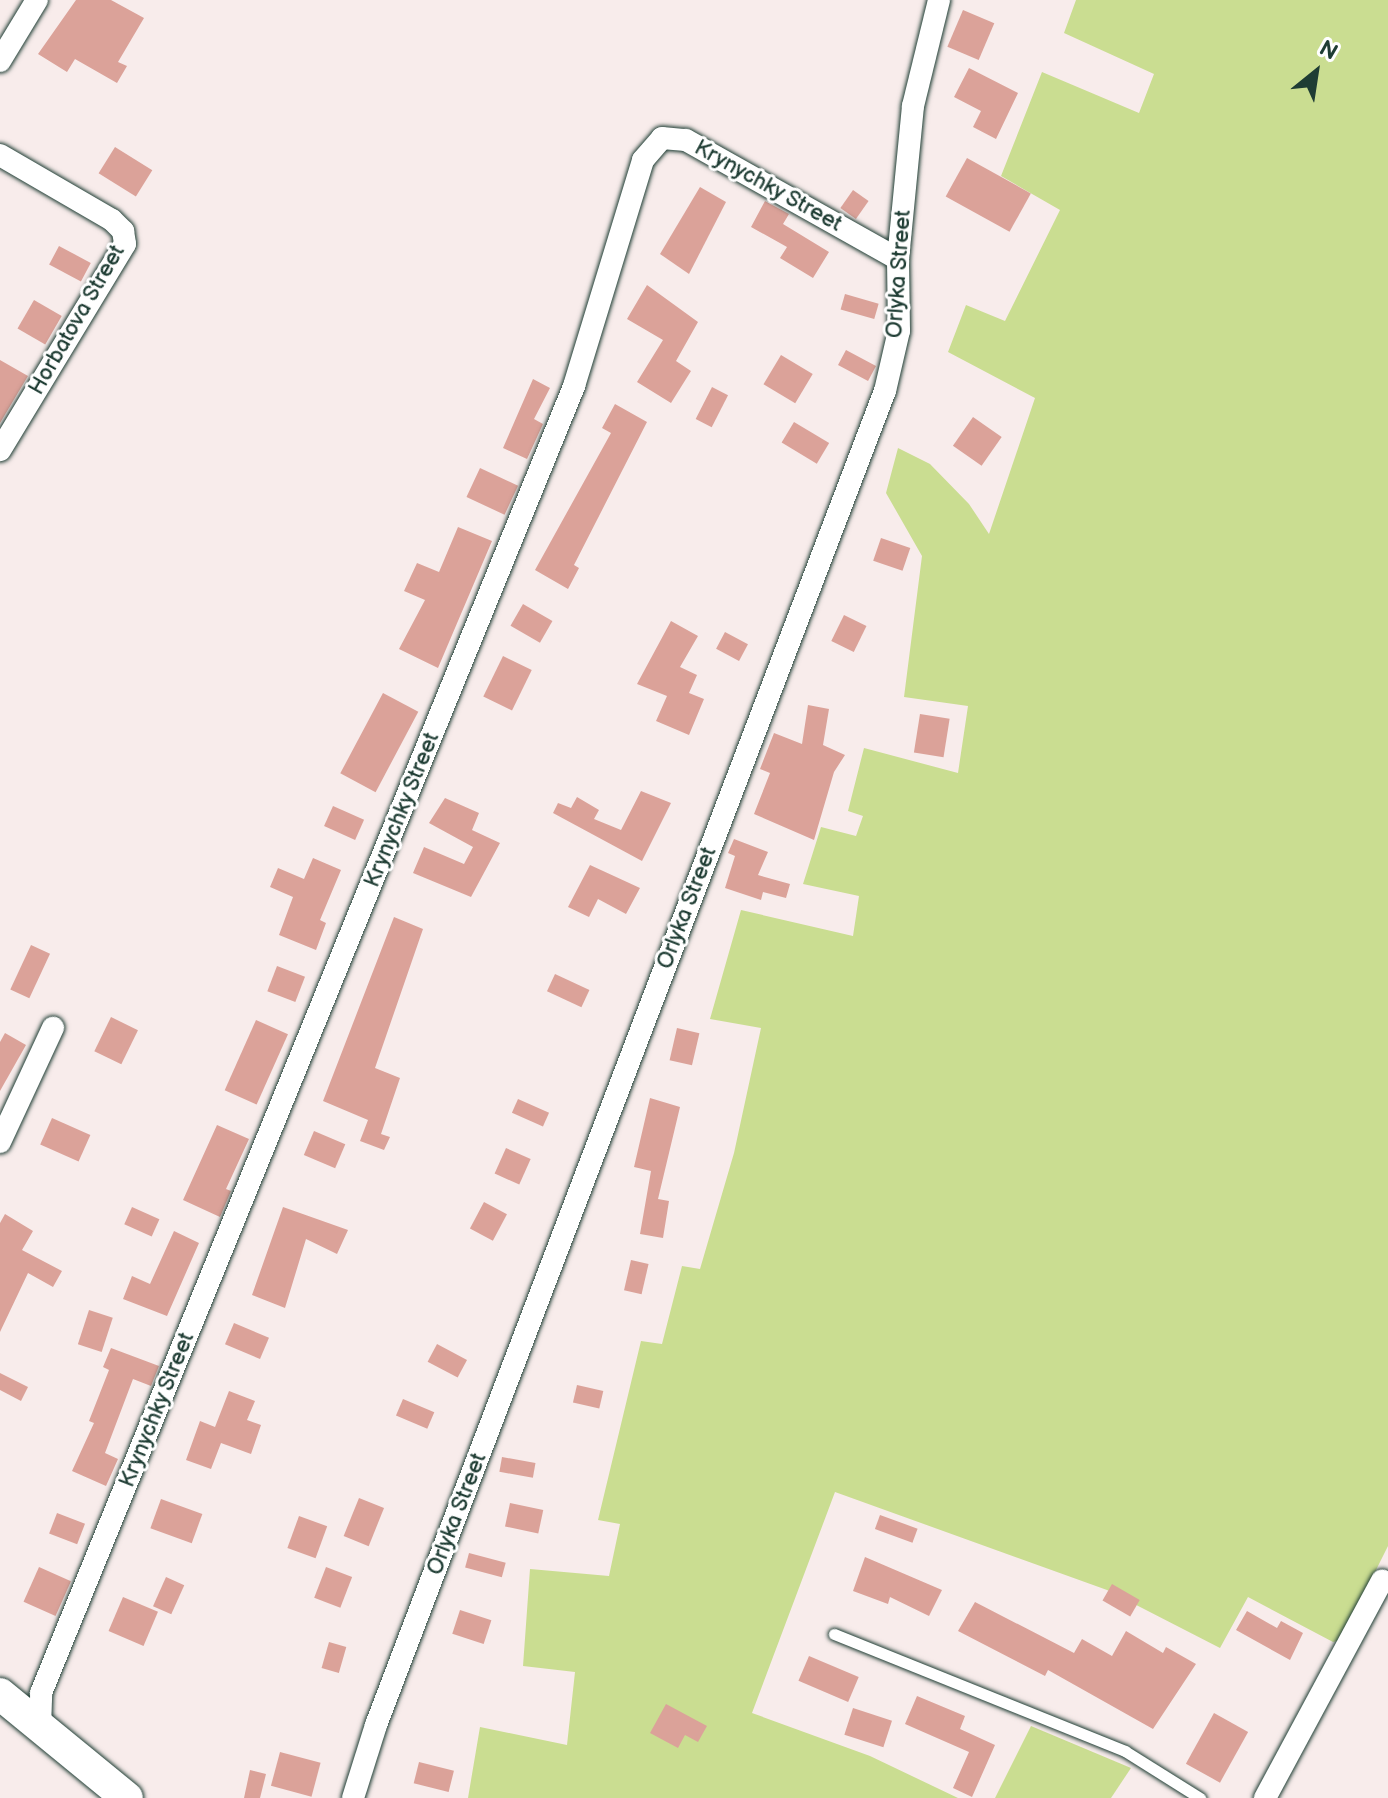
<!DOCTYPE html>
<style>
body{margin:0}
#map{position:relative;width:1388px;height:1798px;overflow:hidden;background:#f8eceb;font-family:"Balsamiq Sans",sans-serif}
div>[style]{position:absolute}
.green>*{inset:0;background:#cadd91}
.building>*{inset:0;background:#dba299;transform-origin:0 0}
.roads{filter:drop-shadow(0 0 2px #1f3d34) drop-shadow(0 0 2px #1f3d34)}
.lane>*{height:11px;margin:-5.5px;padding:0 5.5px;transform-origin:5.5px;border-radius:5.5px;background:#fff}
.street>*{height:22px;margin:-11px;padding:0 11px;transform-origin:11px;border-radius:11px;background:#fff}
.secondary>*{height:32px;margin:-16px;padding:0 16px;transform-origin:16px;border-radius:16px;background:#fff}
span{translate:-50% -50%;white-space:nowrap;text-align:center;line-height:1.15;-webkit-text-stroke:6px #fff;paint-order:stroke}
.street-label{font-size:22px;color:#1f3d34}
.north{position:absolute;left:1276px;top:32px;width:80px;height:80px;-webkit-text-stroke:6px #fff;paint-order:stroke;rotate:30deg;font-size:22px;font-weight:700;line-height:32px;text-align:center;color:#1f3d34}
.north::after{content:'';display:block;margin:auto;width:28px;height:36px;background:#1f3d34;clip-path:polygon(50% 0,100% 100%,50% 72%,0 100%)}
</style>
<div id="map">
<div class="green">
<div style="clip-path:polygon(1076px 0,1388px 0,1388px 1546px,1341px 1640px,1333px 1642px,1248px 1597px,1220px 1648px,1107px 1590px,835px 1492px,752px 1713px,870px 1756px,958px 1798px,468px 1798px,480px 1727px,567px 1745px,575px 1672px,523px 1666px,530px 1569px,609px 1576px,620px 1524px,598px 1520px,641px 1341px,662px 1344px,682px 1266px,700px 1269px,734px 1153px,761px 1028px,710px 1019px,741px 910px,853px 936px,859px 896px,803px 884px,821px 827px,856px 836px,863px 816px,848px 811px,864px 748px,958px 773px,968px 706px,904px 697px,922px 556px,886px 493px,898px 448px,930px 464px,969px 504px,989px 534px,1035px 398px,948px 352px,966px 305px,1005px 321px,1060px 210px,1001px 176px,1042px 72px,1139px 113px,1154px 74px,1064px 33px)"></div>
<div style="clip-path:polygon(1031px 1726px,1131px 1768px,1111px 1798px,995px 1798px)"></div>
</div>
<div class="building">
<div style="clip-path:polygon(76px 0,111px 0,144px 18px,118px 62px,127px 66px,117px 83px,75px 59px,67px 72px,38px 54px)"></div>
<div style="left:963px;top:10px;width:34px;height:40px;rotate:23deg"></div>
<div style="clip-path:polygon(969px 68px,1018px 93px,996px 139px,973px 127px,981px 111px,954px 97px)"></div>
<div style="left:115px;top:147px;width:44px;height:31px;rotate:32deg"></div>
<div style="left:967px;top:158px;width:73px;height:44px;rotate:29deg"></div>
<div style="clip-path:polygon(700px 187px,726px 202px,689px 274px,660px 254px)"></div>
<div style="left:853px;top:190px;width:19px;height:22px;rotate:35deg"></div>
<div style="clip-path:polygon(765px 201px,789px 214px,783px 224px,829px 252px,813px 278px,780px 258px,787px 247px,751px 227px)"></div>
<div style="left:59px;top:246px;width:36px;height:21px;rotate:28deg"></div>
<div style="clip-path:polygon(647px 285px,698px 322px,676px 361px,691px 371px,671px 403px,637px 382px,663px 340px,627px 319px)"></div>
<div style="left:845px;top:294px;width:35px;height:16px;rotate:16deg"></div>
<div style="left:34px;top:300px;width:32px;height:33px;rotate:30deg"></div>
<div style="left:846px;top:350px;width:34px;height:17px;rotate:28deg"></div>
<div style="left:781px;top:355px;width:37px;height:34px;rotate:31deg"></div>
<div style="clip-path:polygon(0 360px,28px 376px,0 423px)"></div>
<div style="clip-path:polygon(533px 379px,550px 388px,534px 419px,543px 424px,527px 459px,503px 448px)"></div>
<div style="left:712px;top:387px;width:18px;height:36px;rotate:27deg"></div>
<div style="clip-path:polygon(615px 404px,647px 422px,574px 565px,579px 568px,568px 589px,535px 570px,611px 433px,602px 428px)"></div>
<div style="left:973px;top:417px;width:35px;height:35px;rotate:35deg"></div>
<div style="left:794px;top:422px;width:41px;height:24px;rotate:31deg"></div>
<div style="left:480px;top:468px;width:42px;height:32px;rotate:25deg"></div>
<div style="clip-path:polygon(458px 527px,492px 541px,438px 668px,399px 649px,425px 600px,404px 591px,417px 563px,439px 572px)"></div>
<div style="left:881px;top:538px;width:31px;height:24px;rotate:19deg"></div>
<div style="left:523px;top:604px;width:34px;height:25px;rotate:30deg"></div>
<div style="left:844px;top:615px;width:25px;height:29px;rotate:26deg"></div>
<div style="clip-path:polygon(671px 621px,698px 636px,680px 667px,697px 675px,689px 693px,704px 699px,689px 735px,656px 721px,667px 696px,637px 684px)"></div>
<div style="left:725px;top:632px;width:26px;height:19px;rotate:28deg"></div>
<div style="left:503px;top:656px;width:32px;height:45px;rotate:26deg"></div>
<div style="left:383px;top:693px;width:40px;height:91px;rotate:28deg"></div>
<div style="clip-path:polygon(808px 705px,829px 709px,823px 745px,845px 755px,834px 772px,814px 840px,754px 814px,770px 773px,760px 769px,774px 733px,802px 744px)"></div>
<div style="left:920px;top:714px;width:30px;height:39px;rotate:9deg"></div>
<div style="clip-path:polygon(641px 791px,671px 803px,642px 861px,553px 813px,558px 803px,571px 808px,577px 797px,599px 810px,594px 819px,621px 830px)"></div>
<div style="clip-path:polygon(445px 798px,479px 813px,472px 830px,500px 843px,471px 897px,413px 873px,424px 847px,464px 864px,473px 847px,429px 823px)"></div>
<div style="left:333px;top:806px;width:34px;height:22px;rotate:24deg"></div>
<div style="clip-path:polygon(734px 839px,768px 852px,758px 875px,790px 884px,786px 898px,763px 892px,761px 900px,725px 888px,735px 856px,728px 853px)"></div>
<div style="clip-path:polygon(313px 858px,341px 870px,320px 920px,326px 923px,316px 950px,279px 935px,293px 897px,270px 887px,278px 868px,304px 879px)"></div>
<div style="clip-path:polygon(590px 865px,640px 888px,626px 914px,598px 899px,589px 917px,568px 907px)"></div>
<div style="clip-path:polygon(394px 917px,423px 929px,375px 1068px,400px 1078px,381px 1134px,390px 1137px,384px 1150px,360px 1141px,368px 1120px,323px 1101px)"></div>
<div style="left:31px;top:945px;width:21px;height:49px;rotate:25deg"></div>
<div style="left:277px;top:966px;width:30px;height:27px;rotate:21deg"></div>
<div style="left:555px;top:974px;width:38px;height:19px;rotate:25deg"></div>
<div style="left:111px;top:1017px;width:30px;height:38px;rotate:26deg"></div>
<div style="left:256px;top:1020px;width:35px;height:77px;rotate:24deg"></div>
<div style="left:677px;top:1028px;width:23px;height:33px;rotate:13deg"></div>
<div style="clip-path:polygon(5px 1033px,26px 1045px,0 1091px,0 1042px)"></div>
<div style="clip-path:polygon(650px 1098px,680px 1107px,658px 1199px,669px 1201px,663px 1238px,640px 1234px,651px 1171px,634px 1167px)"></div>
<div style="left:518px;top:1099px;width:34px;height:15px;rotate:24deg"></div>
<div style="left:52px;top:1118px;width:42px;height:29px;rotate:24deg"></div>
<div style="clip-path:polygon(217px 1125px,249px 1139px,226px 1189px,231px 1191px,220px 1217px,183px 1200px)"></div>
<div style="left:314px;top:1131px;width:34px;height:26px;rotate:23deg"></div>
<div style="left:506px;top:1148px;width:27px;height:28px;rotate:24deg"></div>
<div style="left:484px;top:1202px;width:26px;height:30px;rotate:28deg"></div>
<div style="left:132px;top:1207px;width:30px;height:19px;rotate:24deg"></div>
<div style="clip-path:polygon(283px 1207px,348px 1230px,337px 1254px,306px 1239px,285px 1308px,252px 1295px)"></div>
<div style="clip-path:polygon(5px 1214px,33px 1231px,22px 1250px,62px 1271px,53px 1287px,28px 1273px,0 1332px,0 1223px)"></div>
<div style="clip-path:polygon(174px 1231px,199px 1243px,167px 1316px,123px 1299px,132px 1276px,150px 1284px)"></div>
<div style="left:631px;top:1260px;width:18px;height:31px;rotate:13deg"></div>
<div style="left:89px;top:1310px;width:25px;height:36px;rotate:18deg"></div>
<div style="left:234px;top:1323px;width:38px;height:23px;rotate:23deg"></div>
<div style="left:437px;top:1344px;width:34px;height:20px;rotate:28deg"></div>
<div style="clip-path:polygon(111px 1348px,159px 1366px,151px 1386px,133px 1379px,105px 1453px,118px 1459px,106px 1486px,72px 1471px,94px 1423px,89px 1421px,109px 1370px,103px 1367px)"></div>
<div style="clip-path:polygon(0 1373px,28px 1387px,21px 1401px,0 1390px)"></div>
<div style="left:577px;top:1385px;width:27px;height:18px;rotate:13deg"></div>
<div style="clip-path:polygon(229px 1391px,255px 1401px,247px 1420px,261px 1425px,251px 1454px,221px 1443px,211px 1469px,186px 1460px,200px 1421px,215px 1427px)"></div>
<div style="left:403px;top:1399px;width:34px;height:18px;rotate:23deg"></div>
<div style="left:502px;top:1457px;width:34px;height:15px;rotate:10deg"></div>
<div style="left:359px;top:1498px;width:27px;height:41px;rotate:22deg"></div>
<div style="left:161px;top:1499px;width:44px;height:31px;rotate:20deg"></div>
<div style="left:510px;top:1503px;width:34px;height:24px;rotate:12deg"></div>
<div style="left:57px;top:1513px;width:30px;height:22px;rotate:21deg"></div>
<div style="left:880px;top:1515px;width:40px;height:15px;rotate:20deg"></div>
<div style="left:299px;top:1516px;width:30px;height:34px;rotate:20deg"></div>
<div style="left:469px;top:1553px;width:38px;height:15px;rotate:15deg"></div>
<div style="clip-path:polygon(865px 1557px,942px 1590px,929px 1616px,890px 1597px,888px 1604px,853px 1591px)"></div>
<div style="left:39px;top:1567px;width:35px;height:38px;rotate:24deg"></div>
<div style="left:326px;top:1567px;width:28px;height:33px;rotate:21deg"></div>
<div style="left:166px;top:1577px;width:20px;height:32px;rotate:24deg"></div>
<div style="left:1112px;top:1584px;width:32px;height:19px;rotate:30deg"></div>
<div style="left:123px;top:1597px;width:38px;height:37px;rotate:23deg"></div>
<div style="clip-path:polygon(975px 1602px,1074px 1653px,1082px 1639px,1112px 1656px,1126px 1631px,1163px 1653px,1166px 1647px,1196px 1664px,1153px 1729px,1048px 1670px,1045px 1676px,958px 1631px)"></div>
<div style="left:460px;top:1610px;width:33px;height:25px;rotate:18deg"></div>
<div style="clip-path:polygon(1247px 1611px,1277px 1628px,1281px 1621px,1303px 1633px,1290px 1660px,1236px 1630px)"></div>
<div style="left:329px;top:1642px;width:18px;height:27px;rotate:16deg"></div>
<div style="left:809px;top:1656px;width:54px;height:27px;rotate:23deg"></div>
<div style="clip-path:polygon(917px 1696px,965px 1716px,960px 1729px,995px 1745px,972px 1797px,953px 1788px,969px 1752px,905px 1724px)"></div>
<div style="clip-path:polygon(666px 1704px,707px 1726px,698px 1742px,685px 1735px,678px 1748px,650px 1733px)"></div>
<div style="left:853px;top:1708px;width:41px;height:28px;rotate:18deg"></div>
<div style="left:1214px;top:1713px;width:39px;height:58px;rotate:29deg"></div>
<div style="left:280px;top:1752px;width:42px;height:35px;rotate:15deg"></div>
<div style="left:419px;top:1762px;width:36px;height:22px;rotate:14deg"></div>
<div style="clip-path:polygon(250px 1770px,266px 1774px,260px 1798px,244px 1798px)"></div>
</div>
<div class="roads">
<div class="lane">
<div style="left:834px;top:1634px;width:314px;rotate:21.9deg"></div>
<div style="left:1125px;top:1751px;width:89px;rotate:32.1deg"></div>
</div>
<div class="street">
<div style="left:0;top:61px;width:71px;rotate:-58.8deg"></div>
<div style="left:0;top:155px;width:129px;rotate:30.1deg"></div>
<div style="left:112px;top:220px;width:16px;rotate:45deg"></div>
<div style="left:123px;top:231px;width:13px;rotate:81deg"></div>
<div style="left:125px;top:244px;width:241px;rotate:121.2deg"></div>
<div style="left:0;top:1142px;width:126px;rotate:-65.1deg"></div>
<div style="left:40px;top:1728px;width:35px;rotate:-88deg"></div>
<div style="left:41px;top:1693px;width:1412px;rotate:-67.81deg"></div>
<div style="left:574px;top:386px;width:236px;rotate:-73deg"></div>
<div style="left:643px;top:160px;width:29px;rotate:-49deg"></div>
<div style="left:662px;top:138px;width:24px;rotate:5deg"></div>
<div style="left:686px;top:140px;width:243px;rotate:29.3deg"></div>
<div style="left:353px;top:1798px;width:77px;rotate:-72.5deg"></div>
<div style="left:376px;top:1725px;width:1428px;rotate:-69.12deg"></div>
<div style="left:885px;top:391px;width:62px;rotate:-76.9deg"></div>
<div style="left:899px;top:331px;width:72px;rotate:-90.8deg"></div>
<div style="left:898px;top:259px;width:154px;rotate:-84.4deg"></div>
<div style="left:913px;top:106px;width:109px;rotate:-76.2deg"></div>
<div style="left:1265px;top:1798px;width:247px;rotate:-61.7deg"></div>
</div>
<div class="secondary">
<div style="left:0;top:1694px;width:164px;rotate:39.3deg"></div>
</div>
</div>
<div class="street-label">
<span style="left:768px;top:186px;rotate:29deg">Krynychky Street</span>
<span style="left:899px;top:274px;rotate:-86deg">Orlyka Street</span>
<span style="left:77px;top:320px;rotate:-60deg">Horbatova Street</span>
<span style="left:402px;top:810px;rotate:-68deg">Krynychky Street</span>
<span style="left:687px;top:908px;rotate:-69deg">Orlyka Street</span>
<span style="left:157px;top:1410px;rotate:-68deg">Krynychky Street</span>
<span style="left:457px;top:1514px;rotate:-69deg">Orlyka Street</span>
</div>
<div class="north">N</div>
</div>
